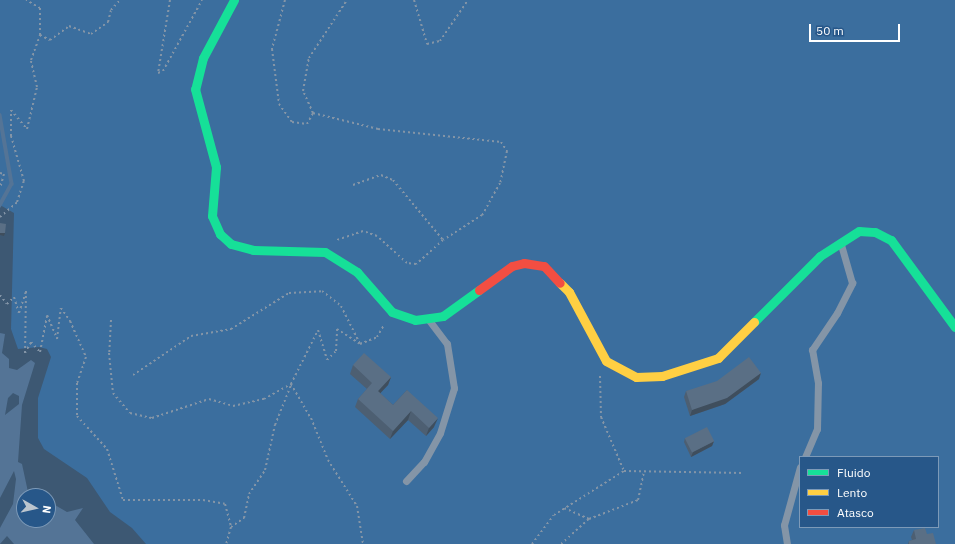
<!DOCTYPE html>
<style>
body{margin:0}
#map{position:relative;width:955px;height:544px;overflow:hidden;background:#3d5873;font-family:"IBM Plex Sans",sans-serif}
div>[style]{position:absolute}
.green>*{inset:0;background:#3b6e9e}
.water>*{inset:0;background:#547496}
.stream>*{height:3.5px;margin:-1.75px;padding:0 1.75px;transform-origin:1.75px;border-radius:1.75px;background:#547496}
.path>*{height:2px;margin-top:-1px;transform-origin:0;background:repeating-linear-gradient(90deg,#8495a7 0 2px,transparent 0 5px)}
.lane>*{height:7px;margin:-3.5px;padding:0 3.5px;transform-origin:3.5px;border-radius:3.5px;background:#8495a7}
.fast>*{height:9px;margin:-4.5px;padding:0 4.5px;transform-origin:4.5px;border-radius:4.5px;background:#16e098}
.slow>*{height:9px;margin:-4.5px;padding:0 4.5px;transform-origin:4.5px;border-radius:4.5px;background:#ffcf43}
.jam>*{height:9px;margin:-4.5px;padding:0 4.5px;transform-origin:4.5px;border-radius:4.5px;background:#f24e42}
.wall>*{inset:0;background:#4d5f72}
.shaded-wall>*{inset:0;background:#3f4e5d}
.building>*{inset:0;background:#5a6f85;transform-origin:0 0}
span{translate:-50% -50%;white-space:nowrap;text-align:center;line-height:1.15;-webkit-text-stroke:3.5px #275789;paint-order:stroke}
.legend{position:absolute;left:799px;top:456px;width:140px;height:72px;box-sizing:border-box;background:#275789;border:1px solid #7d9ab8;margin:0;padding:5px 7px;list-style:none;font-size:12px;color:#fff}
.legend li{display:flex;align-items:center;gap:8px;height:20px}
.legend b{width:20px;border:1px solid #7d9ab8}
.north{position:absolute;left:16px;top:488px;width:40px;height:40px;box-sizing:border-box;background:#275789;border:1px solid #7d9ab8;border-radius:50%;rotate:98deg;font-size:11px;font-weight:700;line-height:16px;text-align:center;color:#fff}
.north::after{content:'';display:block;margin:auto;width:14px;height:18px;background:#bbc5ce;clip-path:polygon(50% 0,100% 100%,50% 72%,0 100%)}
.scale{position:absolute;left:809px;top:24px;width:91px;height:18px;box-sizing:border-box;border:2px solid #fff;border-top:0;padding-left:5px;font-size:12px;line-height:14px;white-space:nowrap;color:#fff;-webkit-text-stroke:3px #275789;paint-order:stroke}
</style>
<div id="map">
<div class="green">
<div style="clip-path:polygon(evenodd,0 0,955px 0,955px 544px,146px 544px,132px 528px,110px 512px,87px 478px,44px 449px,38px 438px,38px 398px,51px 357px,47px 349px,39px 347px,18px 349px,11px 329px,14px 213px,0 205px,0 0,800px 457px,938px 457px,938px 527px,800px 527px,800px 457px)"></div>
</div>
<div class="water">
<div style="clip-path:polygon(evenodd,0 333px,5px 334px,2px 353px,9px 359px,9px 368px,17px 370px,31px 360px,35px 363px,22px 405px,18px 462px,22px 464px,28px 492px,35px 495px,44px 492px,45px 496px,24px 496px,24px 520px,48px 520px,48px 501px,67px 512px,83px 508px,75px 520px,94px 544px,14px 544px,7px 536px,0 544px,0 528px,13px 504px,16px 479px,14px 471px,0 498px,0 333px,13px 393px,19px 396px,19px 404px,5px 415px,8px 398px,13px 393px)"></div>
</div>
<div class="stream">
<div style="left:0;top:115px;width:70px;rotate:80.1deg"></div>
<div style="left:12px;top:184px;width:25px;rotate:119deg"></div>
</div>
<div class="path">
<div style="left:170px;top:0;width:74px;rotate:99.3deg"></div>
<div style="left:158px;top:73px;width:5px;rotate:-22deg"></div>
<div style="left:163px;top:71px;width:81px;rotate:-61.2deg"></div>
<div style="left:285px;top:0;width:51px;rotate:104.9deg"></div>
<div style="left:272px;top:49px;width:55px;rotate:82.7deg"></div>
<div style="left:279px;top:104px;width:22px;rotate:54deg"></div>
<div style="left:292px;top:122px;width:15px;rotate:8deg"></div>
<div style="left:307px;top:124px;width:13px;rotate:-61deg"></div>
<div style="left:313px;top:113px;width:24px;rotate:-114deg"></div>
<div style="left:303px;top:91px;width:34px;rotate:-80deg"></div>
<div style="left:309px;top:58px;width:69px;rotate:-56.8deg"></div>
<div style="left:414px;top:0;width:46px;rotate:73.5deg"></div>
<div style="left:427px;top:44px;width:13px;rotate:-13deg"></div>
<div style="left:440px;top:41px;width:50px;rotate:-55.7deg"></div>
<div style="left:40px;top:35px;width:11px;rotate:27deg"></div>
<div style="left:50px;top:40px;width:24px;rotate:-36deg"></div>
<div style="left:69px;top:26px;width:23px;rotate:20deg"></div>
<div style="left:91px;top:34px;width:21px;rotate:-35deg"></div>
<div style="left:108px;top:22px;width:12px;rotate:-76deg"></div>
<div style="left:111px;top:10px;width:13px;rotate:-48deg"></div>
<div style="left:313px;top:113px;width:67px;rotate:13.8deg"></div>
<div style="left:378px;top:129px;width:124px;rotate:6deg"></div>
<div style="left:501px;top:142px;width:11px;rotate:56deg"></div>
<div style="left:507px;top:151px;width:33px;rotate:102deg"></div>
<div style="left:500px;top:183px;width:37px;rotate:119deg"></div>
<div style="left:482px;top:215px;width:46px;rotate:147.3deg"></div>
<div style="left:443px;top:240px;width:36px;rotate:138deg"></div>
<div style="left:416px;top:264px;width:9px;rotate:-174deg"></div>
<div style="left:407px;top:263px;width:40px;rotate:-138deg"></div>
<div style="left:377px;top:236px;width:15px;rotate:-160deg"></div>
<div style="left:363px;top:231px;width:28px;rotate:161deg"></div>
<div style="left:0;top:173px;width:4px;rotate:14deg"></div>
<div style="left:4px;top:174px;width:15px;rotate:106deg"></div>
<div style="left:353px;top:185px;width:30px;rotate:-20deg"></div>
<div style="left:381px;top:175px;width:13px;rotate:23deg"></div>
<div style="left:393px;top:180px;width:78px;rotate:50.2deg"></div>
<div style="left:0;top:217px;width:23px;rotate:-41deg"></div>
<div style="left:17px;top:202px;width:22px;rotate:-72deg"></div>
<div style="left:24px;top:181px;width:47px;rotate:-106.1deg"></div>
<div style="left:11px;top:136px;width:26px;rotate:-90deg"></div>
<div style="left:11px;top:110px;width:25px;rotate:50deg"></div>
<div style="left:27px;top:129px;width:43px;rotate:-76.6deg"></div>
<div style="left:37px;top:87px;width:28px;rotate:-103deg"></div>
<div style="left:31px;top:60px;width:27px;rotate:-70deg"></div>
<div style="left:40px;top:35px;width:27px;rotate:-90deg"></div>
<div style="left:40px;top:8px;width:16px;rotate:-150deg"></div>
<div style="left:0;top:295px;width:11px;rotate:52deg"></div>
<div style="left:7px;top:304px;width:10px;rotate:-45deg"></div>
<div style="left:14px;top:297px;width:17px;rotate:73deg"></div>
<div style="left:19px;top:313px;width:23px;rotate:-72deg"></div>
<div style="left:26px;top:291px;width:62px;rotate:90.9deg"></div>
<div style="left:25px;top:353px;width:13px;rotate:-61deg"></div>
<div style="left:31px;top:342px;width:13px;rotate:48deg"></div>
<div style="left:40px;top:352px;width:38px;rotate:-79deg"></div>
<div style="left:47px;top:315px;width:26px;rotate:67deg"></div>
<div style="left:57px;top:339px;width:31px;rotate:-83deg"></div>
<div style="left:61px;top:308px;width:16px;rotate:55deg"></div>
<div style="left:70px;top:321px;width:39px;rotate:66deg"></div>
<div style="left:86px;top:357px;width:28px;rotate:109deg"></div>
<div style="left:77px;top:383px;width:33px;rotate:90deg"></div>
<div style="left:77px;top:416px;width:45px;rotate:47.7deg"></div>
<div style="left:107px;top:449px;width:53px;rotate:72.6deg"></div>
<div style="left:123px;top:500px;width:80px"></div>
<div style="left:203px;top:500px;width:22px;rotate:10deg"></div>
<div style="left:225px;top:504px;width:24px;rotate:75deg"></div>
<div style="left:231px;top:527px;width:18px;rotate:106deg"></div>
<div style="left:111px;top:320px;width:33px;rotate:93deg"></div>
<div style="left:109px;top:353px;width:40px;rotate:84.3deg"></div>
<div style="left:113px;top:393px;width:26px;rotate:50deg"></div>
<div style="left:130px;top:413px;width:23px;rotate:13deg"></div>
<div style="left:152px;top:418px;width:60px;rotate:-18.4deg"></div>
<div style="left:209px;top:399px;width:25px;rotate:16deg"></div>
<div style="left:233px;top:406px;width:32px;rotate:-13deg"></div>
<div style="left:264px;top:399px;width:31px;rotate:-29deg"></div>
<div style="left:291px;top:384px;width:60px;rotate:-63.4deg"></div>
<div style="left:318px;top:330px;width:31px;rotate:73deg"></div>
<div style="left:327px;top:360px;width:13px;rotate:-45deg"></div>
<div style="left:336px;top:351px;width:22px;rotate:-87deg"></div>
<div style="left:337px;top:329px;width:27px;rotate:33deg"></div>
<div style="left:133px;top:375px;width:70px;rotate:-33.9deg"></div>
<div style="left:191px;top:336px;width:41px;rotate:-9.9deg"></div>
<div style="left:231px;top:329px;width:68px;rotate:-31.8deg"></div>
<div style="left:289px;top:293px;width:33px;rotate:-3deg"></div>
<div style="left:322px;top:291px;width:24px;rotate:38deg"></div>
<div style="left:341px;top:306px;width:42px;rotate:63.4deg"></div>
<div style="left:360px;top:344px;width:18px;rotate:-22deg"></div>
<div style="left:377px;top:337px;width:14px;rotate:-60deg"></div>
<div style="left:600px;top:376px;width:41px;rotate:88.6deg"></div>
<div style="left:601px;top:417px;width:59px;rotate:66.9deg"></div>
<div style="left:624px;top:471px;width:120px;rotate:1deg"></div>
<div style="left:291px;top:384px;width:39px;rotate:60deg"></div>
<div style="left:311px;top:418px;width:45px;rotate:68deg"></div>
<div style="left:328px;top:460px;width:54px;rotate:57.8deg"></div>
<div style="left:357px;top:506px;width:38px;rotate:81deg"></div>
<div style="left:589px;top:519px;width:53px;rotate:-21.2deg"></div>
<div style="left:638px;top:500px;width:30px;rotate:-78deg"></div>
<div style="left:231px;top:527px;width:16px;rotate:-35deg"></div>
<div style="left:244px;top:518px;width:25px;rotate:-78deg"></div>
<div style="left:249px;top:494px;width:29px;rotate:-56deg"></div>
<div style="left:265px;top:470px;width:46px;rotate:-77.5deg"></div>
<div style="left:275px;top:425px;width:43px;rotate:-68.2deg"></div>
<div style="left:532px;top:544px;width:36px;rotate:-53deg"></div>
<div style="left:554px;top:515px;width:83px;rotate:-32.2deg"></div>
<div style="left:561px;top:544px;width:38px;rotate:-42deg"></div>
<div style="left:589px;top:519px;width:27px;rotate:-156deg"></div>
</div>
<div class="lane">
<div style="left:805px;top:457px;width:30px;rotate:-67deg"></div>
<div style="left:817px;top:429px;width:46px;rotate:-88.8deg"></div>
<div style="left:818px;top:383px;width:34px;rotate:-100deg"></div>
<div style="left:812px;top:350px;width:45px;rotate:-56deg"></div>
<div style="left:837px;top:313px;width:34px;rotate:-63deg"></div>
<div style="left:852px;top:283px;width:40px;rotate:-106deg"></div>
<div style="left:406px;top:481px;width:26px;rotate:-47deg"></div>
<div style="left:424px;top:462px;width:33px;rotate:-61deg"></div>
<div style="left:440px;top:433px;width:47px;rotate:-72.7deg"></div>
<div style="left:454px;top:388px;width:45px;rotate:-99deg"></div>
<div style="left:447px;top:344px;width:30px;rotate:-127deg"></div>
<div style="left:787px;top:544px;width:19px;rotate:-99deg"></div>
<div style="left:784px;top:525px;width:60px;rotate:-74.6deg"></div>
</div>
<div class="fast">
<div style="left:234px;top:0;width:66px;rotate:118.1deg"></div>
<div style="left:203px;top:58px;width:32px;rotate:104deg"></div>
<div style="left:195px;top:89px;width:81px;rotate:74.9deg"></div>
<div style="left:216px;top:167px;width:49px;rotate:94.7deg"></div>
<div style="left:212px;top:216px;width:20px;rotate:66deg"></div>
<div style="left:220px;top:234px;width:15px;rotate:42deg"></div>
<div style="left:231px;top:244px;width:23px;rotate:15deg"></div>
<div style="left:253px;top:250px;width:72px;rotate:1.6deg"></div>
<div style="left:325px;top:252px;width:38px;rotate:32deg"></div>
<div style="left:357px;top:272px;width:53px;rotate:48.8deg"></div>
<div style="left:392px;top:312px;width:24px;rotate:19deg"></div>
<div style="left:415px;top:320px;width:28px;rotate:-8deg"></div>
<div style="left:443px;top:316px;width:44px;rotate:-35.8deg"></div>
<div style="left:754px;top:322px;width:93px;rotate:-45deg"></div>
<div style="left:820px;top:256px;width:46px;rotate:-32.7deg"></div>
<div style="left:859px;top:231px;width:16px;rotate:4deg"></div>
<div style="left:875px;top:232px;width:18px;rotate:27deg"></div>
<div style="left:891px;top:240px;width:108px;rotate:53.7deg"></div>
</div>
<div class="slow">
<div style="left:560px;top:283px;width:13px;rotate:45deg"></div>
<div style="left:569px;top:292px;width:78px;rotate:61.8deg"></div>
<div style="left:606px;top:361px;width:34px;rotate:28deg"></div>
<div style="left:636px;top:377px;width:26px;rotate:-2deg"></div>
<div style="left:662px;top:376px;width:59px;rotate:-17.8deg"></div>
<div style="left:718px;top:358px;width:51px;rotate:-45deg"></div>
</div>
<div class="jam">
<div style="left:479px;top:290px;width:41px;rotate:-36deg"></div>
<div style="left:512px;top:266px;width:12px;rotate:-14deg"></div>
<div style="left:524px;top:263px;width:20px;rotate:9deg"></div>
<div style="left:544px;top:266px;width:23px;rotate:47deg"></div>
</div>
<div class="wall">
<div style="clip-path:polygon(353px 365px,391px 377px,388px 385px,380px 393px,393px 405px,407px 390px,434px 427px,426px 436px,408px 420px,390px 439px,355px 407px,358px 399px,367px 389px,350px 374px)"></div>
<div style="clip-path:polygon(759px 379px,725px 404px,690px 416px,684px 397px,686px 391px)"></div>
<div style="clip-path:polygon(685px 438px,714px 441px,712px 446px,691px 457px,684px 442px)"></div>
<div style="clip-path:polygon(914px 530px,927px 534px,936px 544px,908px 544px,909px 541px,912px 540px,911px 537px)"></div>
</div>
<div class="shaded-wall">
<div style="clip-path:polygon(0 233px,5px 233px,4px 236px,0 235px)"></div>
<div style="clip-path:polygon(761px 373px,759px 379px,725px 404px,690px 416px,692px 410px)"></div>
<div style="clip-path:polygon(391px 377px,388px 385px,374px 400px,378px 391px)"></div>
<div style="clip-path:polygon(411px 411px,408px 420px,390px 439px,393px 431px)"></div>
<div style="clip-path:polygon(438px 418px,434px 427px,426px 436px,429px 428px)"></div>
<div style="clip-path:polygon(714px 441px,712px 446px,691px 457px,693px 452px)"></div>
</div>
<div class="building">
<div style="clip-path:polygon(0 223px,6px 224px,5px 233px,0 233px)"></div>
<div style="clip-path:polygon(364px 353px,391px 377px,378px 391px,393px 405px,407px 390px,438px 418px,429px 428px,411px 411px,393px 431px,358px 399px,372px 383px,353px 365px)"></div>
<div style="clip-path:polygon(749px 357px,761px 373px,727px 398px,692px 410px,686px 391px,717px 381px)"></div>
<div style="left:707px;top:427px;width:16px;height:25px;rotate:63deg"></div>
<div style="clip-path:polygon(925px 528px,927px 534px,933px 533px,936px 544px,909px 544px,909px 541px,916px 539px,914px 530px)"></div>
</div>
<ul class="legend">
<li><b style="height:5px;background:#16e098"></b>Fluido</li>
<li><b style="height:5px;background:#ffcf43"></b>Lento</li>
<li><b style="height:5px;background:#f24e42"></b>Atasco</li>
</ul>
<div class="north">N</div>
<div class="scale">50 m</div>
</div>
